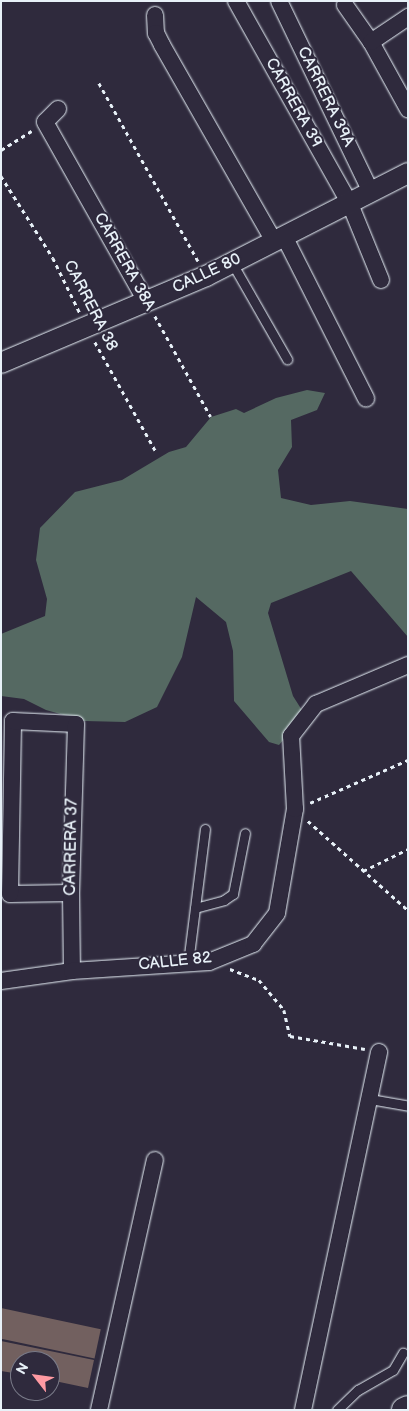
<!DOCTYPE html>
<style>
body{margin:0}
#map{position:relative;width:409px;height:1411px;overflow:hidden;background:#2f2a3d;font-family:"Balsamiq Sans",sans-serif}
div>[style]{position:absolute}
.green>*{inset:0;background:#556962}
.building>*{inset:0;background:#72605f;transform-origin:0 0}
.path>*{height:2.5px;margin-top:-1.25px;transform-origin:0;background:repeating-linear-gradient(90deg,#e8f1f8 0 4px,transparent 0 8px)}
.roads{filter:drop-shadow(0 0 1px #e8f1f8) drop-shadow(0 0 1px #e8f1f8)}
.service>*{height:9px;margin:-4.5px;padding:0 4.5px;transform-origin:4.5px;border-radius:4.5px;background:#2f2a3d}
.minor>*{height:16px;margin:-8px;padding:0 8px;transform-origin:8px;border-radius:8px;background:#2f2a3d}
.tertiary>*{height:20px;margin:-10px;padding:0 10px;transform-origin:10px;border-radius:10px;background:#2f2a3d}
.secondary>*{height:24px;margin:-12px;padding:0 12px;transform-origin:12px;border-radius:12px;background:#2f2a3d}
span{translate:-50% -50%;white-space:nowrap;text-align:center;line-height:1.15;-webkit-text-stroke:4px #2f2a3d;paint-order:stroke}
.street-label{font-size:16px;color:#e8f1f8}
.frame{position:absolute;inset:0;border:2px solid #e8f1f8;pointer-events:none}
.north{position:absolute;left:10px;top:1351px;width:50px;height:50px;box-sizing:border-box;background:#2f2a3d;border:1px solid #797a88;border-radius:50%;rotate:300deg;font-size:14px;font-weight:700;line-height:20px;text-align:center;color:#e8f1f8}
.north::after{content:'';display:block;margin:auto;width:18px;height:22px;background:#ff9aa2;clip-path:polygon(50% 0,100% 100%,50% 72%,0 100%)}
</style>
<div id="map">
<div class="green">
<div style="clip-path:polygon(307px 390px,325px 393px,317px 410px,291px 420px,292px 447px,278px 470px,281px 498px,311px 505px,350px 501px,408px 509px,408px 637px,351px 571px,271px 603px,268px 613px,293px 696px,305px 715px,279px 745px,269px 742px,234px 701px,233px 651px,226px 622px,196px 597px,182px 657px,157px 707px,125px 722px,85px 721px,46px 710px,24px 699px,1px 696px,1px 634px,45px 616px,47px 599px,36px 560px,40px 528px,75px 492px,122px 480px,169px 452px,186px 447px,211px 417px,236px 409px,244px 413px,276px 398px)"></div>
</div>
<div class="building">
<div style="left:1px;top:1308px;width:102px;height:30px;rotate:12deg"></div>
<div style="clip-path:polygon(1px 1341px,94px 1360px,88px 1388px,50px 1380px,50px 1361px,20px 1361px,20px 1374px,1px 1371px)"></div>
</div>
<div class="path">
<div style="left:99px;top:83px;width:204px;rotate:60.9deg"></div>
<div style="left:1px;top:150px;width:36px;rotate:-32deg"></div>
<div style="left:1px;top:176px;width:97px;rotate:57.6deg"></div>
<div style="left:53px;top:258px;width:61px;rotate:63.9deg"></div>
<div style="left:155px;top:316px;width:115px;rotate:61deg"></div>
<div style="left:95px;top:342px;width:124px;rotate:60.9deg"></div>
<div style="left:310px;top:803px;width:107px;rotate:-23.7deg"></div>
<div style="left:308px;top:821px;width:134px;rotate:41.7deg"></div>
<div style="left:363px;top:871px;width:50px;rotate:-26.1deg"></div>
<div style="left:230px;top:969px;width:31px;rotate:21deg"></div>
<div style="left:259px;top:980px;width:39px;rotate:50deg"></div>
<div style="left:284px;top:1010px;width:27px;rotate:77deg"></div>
<div style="left:290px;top:1036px;width:76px;rotate:9.8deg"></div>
</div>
<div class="roads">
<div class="service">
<div style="left:232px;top:263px;width:111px;rotate:60.2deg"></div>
<div style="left:195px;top:908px;width:30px;rotate:-15deg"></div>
<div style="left:224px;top:900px;width:11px;rotate:-34deg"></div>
<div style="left:233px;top:894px;width:62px;rotate:-78.9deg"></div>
<div style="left:188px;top:963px;width:135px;rotate:-82.8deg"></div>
<div style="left:370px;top:1099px;width:39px;rotate:10deg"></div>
<div style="left:337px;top:1410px;width:29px;rotate:-44deg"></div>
<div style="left:358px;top:1390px;width:40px;rotate:-29.7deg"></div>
<div style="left:393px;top:1370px;width:20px;rotate:-60deg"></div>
</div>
<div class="minor">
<div style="left:236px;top:1px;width:233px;rotate:60.7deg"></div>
<div style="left:350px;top:204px;width:82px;rotate:67.8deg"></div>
<div style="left:279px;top:1px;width:212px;rotate:64.3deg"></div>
<div style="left:345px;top:5px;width:45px;rotate:54.9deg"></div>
<div style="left:371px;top:42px;width:77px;rotate:61.1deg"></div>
<div style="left:155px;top:15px;width:18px;rotate:87deg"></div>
<div style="left:156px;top:33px;width:13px;rotate:63deg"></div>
<div style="left:162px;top:45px;width:226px;rotate:60.3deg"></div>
<div style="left:371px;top:42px;width:45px;rotate:-34deg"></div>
<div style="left:58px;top:109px;width:18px;rotate:135deg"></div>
<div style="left:45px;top:122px;width:206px;rotate:60.6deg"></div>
<div style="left:284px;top:236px;width:182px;rotate:63.2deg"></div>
<div style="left:71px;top:893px;width:61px;rotate:179.1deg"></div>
<div style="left:10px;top:894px;width:173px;rotate:-89deg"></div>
<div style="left:13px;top:721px;width:63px;rotate:2.7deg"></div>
<div style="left:76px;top:724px;width:169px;rotate:91.7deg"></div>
<div style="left:71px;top:893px;width:78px;rotate:89.3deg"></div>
<div style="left:1px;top:981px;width:72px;rotate:-8deg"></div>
<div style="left:72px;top:971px;width:137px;rotate:-3.8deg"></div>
<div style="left:209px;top:962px;width:48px;rotate:-22.2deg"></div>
<div style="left:253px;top:944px;width:39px;rotate:-52deg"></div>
<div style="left:277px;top:913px;width:106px;rotate:-80.2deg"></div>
<div style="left:295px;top:809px;width:73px;rotate:-93.1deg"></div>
<div style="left:291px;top:736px;width:41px;rotate:-52deg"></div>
<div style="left:316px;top:704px;width:100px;rotate:-23deg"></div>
<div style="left:99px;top:1410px;width:256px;rotate:-77.4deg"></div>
<div style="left:303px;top:1410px;width:366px;rotate:-78deg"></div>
</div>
<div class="tertiary">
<div style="left:1px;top:363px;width:223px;rotate:-23deg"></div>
<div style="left:206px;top:276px;width:227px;rotate:-27deg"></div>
</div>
<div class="secondary">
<div style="left:404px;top:1410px;width:4px;rotate:-27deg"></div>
</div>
</div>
<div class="street-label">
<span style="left:325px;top:97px;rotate:64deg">CARRERA 39A</span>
<span style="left:293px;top:103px;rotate:61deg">CARRERA 39</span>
<span style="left:124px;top:262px;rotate:61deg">CARRERA 38A</span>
<span style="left:207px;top:274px;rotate:-25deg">CALLE 80</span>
<span style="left:90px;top:306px;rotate:63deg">CARRERA 38</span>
<span style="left:72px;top:847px;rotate:-89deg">CARRERA 37</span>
<span style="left:175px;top:962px;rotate:-6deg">CALLE 82</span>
</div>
<div class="frame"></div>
<div class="north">N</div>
</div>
